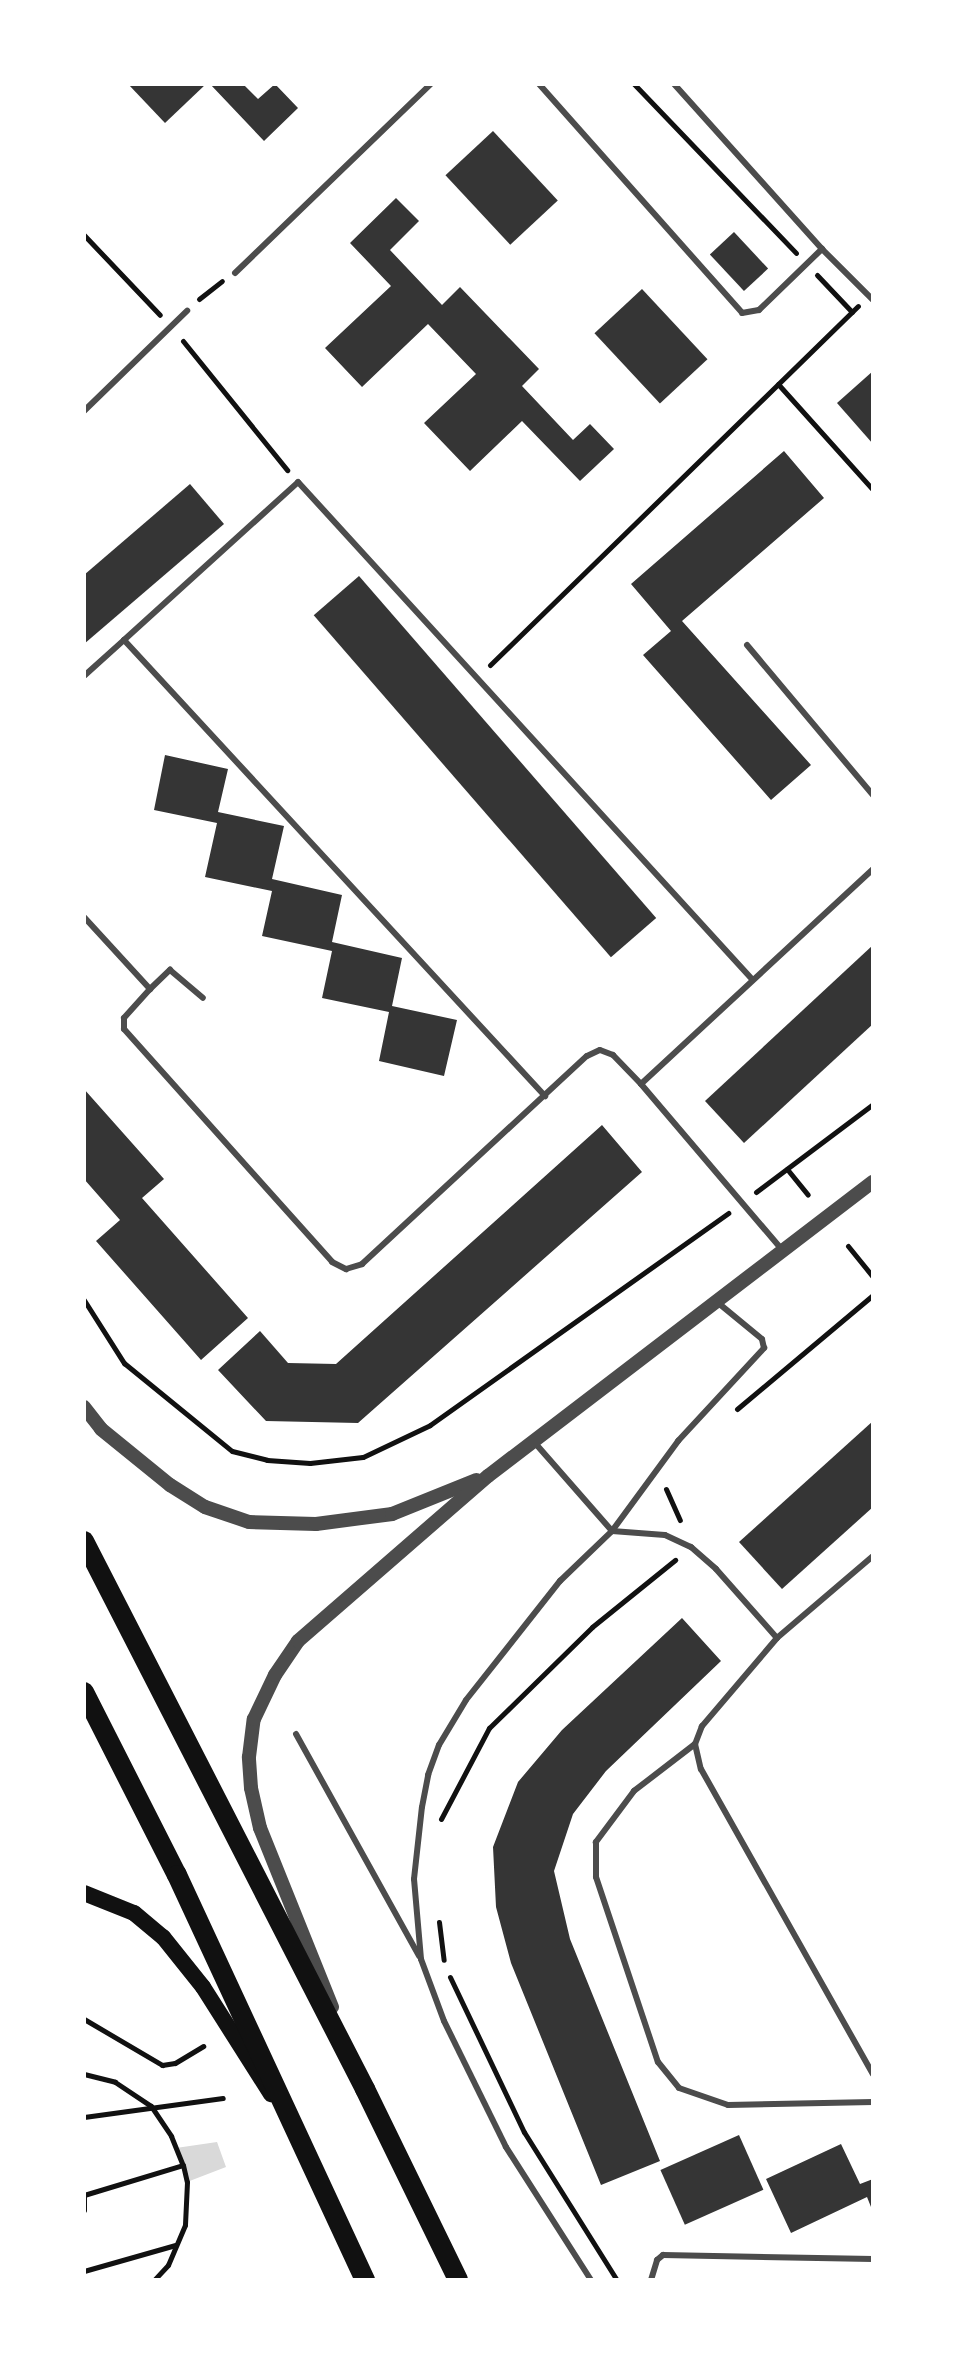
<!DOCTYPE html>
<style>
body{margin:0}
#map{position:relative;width:957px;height:2364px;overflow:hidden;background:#fff;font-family:"Alegreya Sans",sans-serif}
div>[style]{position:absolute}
.water>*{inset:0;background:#d9d9d9}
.building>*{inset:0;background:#353535;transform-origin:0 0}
.path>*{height:5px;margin:-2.5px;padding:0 2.5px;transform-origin:2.5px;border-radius:2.5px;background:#111}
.service>*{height:6px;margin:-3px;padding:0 3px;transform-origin:3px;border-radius:3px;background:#4c4c4c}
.tertiary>*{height:14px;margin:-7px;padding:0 7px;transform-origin:7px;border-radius:7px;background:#4c4c4c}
.secondary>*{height:16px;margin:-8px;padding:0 8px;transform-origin:8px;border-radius:8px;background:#111}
.primary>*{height:20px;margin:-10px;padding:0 10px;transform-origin:10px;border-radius:10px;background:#111}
span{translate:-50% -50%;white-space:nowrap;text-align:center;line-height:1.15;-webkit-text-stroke:8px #fff;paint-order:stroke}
.frame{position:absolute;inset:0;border:86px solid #fff;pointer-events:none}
</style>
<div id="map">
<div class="water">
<div style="clip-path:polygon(217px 2142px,226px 2167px,187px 2182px,176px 2148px)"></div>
</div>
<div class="building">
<div style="clip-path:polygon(128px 84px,206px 84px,165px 123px)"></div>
<div style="clip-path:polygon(210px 84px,243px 84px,258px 99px,275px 84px,298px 108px,264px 141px)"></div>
<div style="left:493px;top:131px;width:95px;height:65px;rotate:47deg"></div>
<div style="clip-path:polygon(396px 198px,419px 221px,390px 250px,442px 305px,460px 287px,539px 369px,522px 386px,573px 440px,590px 424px,614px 449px,580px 481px,522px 421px,470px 471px,424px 423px,476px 374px,428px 324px,362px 387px,325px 348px,391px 286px,350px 243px)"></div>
<div style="left:734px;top:232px;width:50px;height:33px;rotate:47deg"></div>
<div style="left:642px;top:289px;width:96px;height:65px;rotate:47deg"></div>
<div style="clip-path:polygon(873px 371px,873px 444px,837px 403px)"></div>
<div style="clip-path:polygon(784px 451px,824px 498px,682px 621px,811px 765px,771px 800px,643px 655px,671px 631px,631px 584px)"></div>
<div style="clip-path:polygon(190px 484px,224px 524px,84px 644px,84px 575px)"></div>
<div style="left:359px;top:576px;width:453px;height:60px;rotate:49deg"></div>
<div style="clip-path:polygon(165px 755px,228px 769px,218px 812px,284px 826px,272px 879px,342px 895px,332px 942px,402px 958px,392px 1006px,457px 1020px,444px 1076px,379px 1061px,389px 1012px,322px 998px,332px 951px,262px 936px,272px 891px,205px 877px,217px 823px,154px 810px)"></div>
<div style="clip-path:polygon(873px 945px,873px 1024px,744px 1143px,705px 1101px)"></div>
<div style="clip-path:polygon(84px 1089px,164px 1179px,142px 1198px,248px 1318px,201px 1360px,96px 1241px,120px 1220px,84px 1179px)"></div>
<div style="clip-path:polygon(602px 1125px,642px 1172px,358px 1423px,266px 1421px,218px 1370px,260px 1331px,288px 1363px,336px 1364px)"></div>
<div style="clip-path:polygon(873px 1421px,873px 1507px,782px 1589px,739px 1542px)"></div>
<div style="clip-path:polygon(682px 1618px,721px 1661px,606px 1771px,573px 1814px,554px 1871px,570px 1939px,660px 2161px,601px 2185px,511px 1963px,496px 1907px,493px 1847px,518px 1782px,562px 1730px)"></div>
<div style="left:739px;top:2135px;width:60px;height:86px;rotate:66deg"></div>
<div style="clip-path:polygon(841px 2144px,860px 2184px,873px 2179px,873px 2212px,867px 2197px,791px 2233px,766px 2179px)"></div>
</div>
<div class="path">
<div style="left:634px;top:84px;width:234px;rotate:46.2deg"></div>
<div style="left:84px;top:235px;width:110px;rotate:46.5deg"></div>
<div style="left:817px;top:275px;width:51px;rotate:46.6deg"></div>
<div style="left:199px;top:299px;width:29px;rotate:-38deg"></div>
<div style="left:183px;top:341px;width:166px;rotate:51.1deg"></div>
<div style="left:778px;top:384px;width:142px;rotate:48.1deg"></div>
<div style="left:490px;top:665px;width:514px;rotate:-44.29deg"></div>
<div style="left:787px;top:1169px;width:33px;rotate:51deg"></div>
<div style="left:756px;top:1192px;width:146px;rotate:-36.9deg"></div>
<div style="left:848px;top:1246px;width:40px;rotate:51deg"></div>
<div style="left:84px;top:1300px;width:75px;rotate:57.6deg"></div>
<div style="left:124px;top:1363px;width:139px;rotate:39.2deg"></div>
<div style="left:232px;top:1451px;width:36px;rotate:14deg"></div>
<div style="left:267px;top:1460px;width:43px;rotate:4deg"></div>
<div style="left:310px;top:1463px;width:53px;rotate:-6.5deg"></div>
<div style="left:363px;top:1457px;width:74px;rotate:-25.5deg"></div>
<div style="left:430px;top:1425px;width:366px;rotate:-35.4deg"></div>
<div style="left:737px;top:1409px;width:177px;rotate:-40deg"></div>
<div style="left:666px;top:1489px;width:34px;rotate:66deg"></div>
<div style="left:441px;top:1819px;width:103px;rotate:-62.2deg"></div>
<div style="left:489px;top:1728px;width:144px;rotate:-44.4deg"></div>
<div style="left:592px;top:1627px;width:107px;rotate:-38.9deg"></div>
<div style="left:439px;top:1922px;width:38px;rotate:83deg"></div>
<div style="left:450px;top:1977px;width:172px;rotate:64.5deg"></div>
<div style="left:524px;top:2132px;width:175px;rotate:57.9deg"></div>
<div style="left:84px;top:2019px;width:91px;rotate:30.5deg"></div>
<div style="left:162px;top:2065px;width:13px;rotate:-9deg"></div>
<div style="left:175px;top:2063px;width:33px;rotate:-31deg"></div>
<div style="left:84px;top:2074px;width:32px;rotate:14deg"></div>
<div style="left:115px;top:2082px;width:43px;rotate:33.7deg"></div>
<div style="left:151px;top:2106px;width:36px;rotate:56deg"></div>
<div style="left:171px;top:2136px;width:31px;rotate:68deg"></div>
<div style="left:183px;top:2165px;width:17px;rotate:77deg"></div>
<div style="left:187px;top:2182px;width:43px;rotate:92.7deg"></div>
<div style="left:185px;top:2225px;width:43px;rotate:113deg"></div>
<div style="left:168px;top:2265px;width:21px;rotate:133deg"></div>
<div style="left:84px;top:2117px;width:140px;rotate:-7.8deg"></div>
<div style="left:84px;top:2194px;width:16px;rotate:90deg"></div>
<div style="left:84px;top:2195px;width:103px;rotate:-16.9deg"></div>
<div style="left:84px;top:2271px;width:95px;rotate:-15.9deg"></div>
</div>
<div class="service">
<div style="left:539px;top:84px;width:306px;rotate:48.4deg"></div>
<div style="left:742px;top:313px;width:17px;rotate:-10deg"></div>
<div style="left:759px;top:310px;width:88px;rotate:-44.1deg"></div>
<div style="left:674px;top:84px;width:222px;rotate:48.1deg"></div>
<div style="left:822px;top:249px;width:72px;rotate:45deg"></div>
<div style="left:235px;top:273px;width:272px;rotate:-44deg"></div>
<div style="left:84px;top:411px;width:144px;rotate:-44.2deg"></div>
<div style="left:124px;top:640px;width:235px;rotate:-42.2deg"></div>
<div style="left:298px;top:482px;width:673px;rotate:47.59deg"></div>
<div style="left:747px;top:645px;width:196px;rotate:50deg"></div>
<div style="left:84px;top:676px;width:54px;rotate:-42deg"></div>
<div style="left:124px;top:640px;width:621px;rotate:47.29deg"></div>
<div style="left:84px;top:917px;width:98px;rotate:47.5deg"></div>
<div style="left:150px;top:989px;width:39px;rotate:132deg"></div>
<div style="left:124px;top:1018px;width:11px;rotate:90deg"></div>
<div style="left:124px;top:1029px;width:312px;rotate:48.2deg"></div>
<div style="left:332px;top:1262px;width:16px;rotate:27deg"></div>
<div style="left:346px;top:1269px;width:17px;rotate:-17deg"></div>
<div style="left:362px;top:1264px;width:306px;rotate:-42.8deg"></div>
<div style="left:587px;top:1056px;width:14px;rotate:-25deg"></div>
<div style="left:600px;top:1050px;width:14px;rotate:21deg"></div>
<div style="left:613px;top:1055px;width:40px;rotate:46deg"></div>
<div style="left:641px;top:1084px;width:219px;rotate:49.6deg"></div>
<div style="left:150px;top:989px;width:28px;rotate:-44deg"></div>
<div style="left:170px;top:970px;width:43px;rotate:40.3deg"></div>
<div style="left:641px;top:1084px;width:316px;rotate:-42.8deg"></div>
<div style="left:535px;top:1443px;width:117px;rotate:48.8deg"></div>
<div style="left:612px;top:1531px;width:53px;rotate:4.3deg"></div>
<div style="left:665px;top:1535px;width:29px;rotate:25deg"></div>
<div style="left:691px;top:1547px;width:33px;rotate:41deg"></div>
<div style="left:716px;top:1569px;width:92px;rotate:48.5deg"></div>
<div style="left:873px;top:1556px;width:126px;rotate:139.5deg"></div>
<div style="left:777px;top:1638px;width:116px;rotate:130.4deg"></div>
<div style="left:702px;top:1726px;width:19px;rotate:111deg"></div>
<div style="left:695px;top:1744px;width:77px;rotate:142.4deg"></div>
<div style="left:634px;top:1791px;width:64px;rotate:126.7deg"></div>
<div style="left:596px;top:1842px;width:35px;rotate:90deg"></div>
<div style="left:596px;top:1877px;width:195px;rotate:71.5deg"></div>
<div style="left:658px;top:2062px;width:33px;rotate:51deg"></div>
<div style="left:679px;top:2088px;width:52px;rotate:19.1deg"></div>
<div style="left:728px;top:2105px;width:145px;rotate:-1.2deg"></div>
<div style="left:296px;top:1734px;width:254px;rotate:61deg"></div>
<div style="left:695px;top:1744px;width:26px;rotate:77deg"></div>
<div style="left:701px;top:1769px;width:350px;rotate:60.6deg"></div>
<div style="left:591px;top:2280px;width:158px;rotate:-122.6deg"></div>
<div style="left:506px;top:2147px;width:140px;rotate:-116.2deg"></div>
<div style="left:444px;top:2021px;width:66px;rotate:-110.4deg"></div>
<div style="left:421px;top:1959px;width:80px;rotate:-95deg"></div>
<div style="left:414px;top:1879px;width:72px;rotate:-83.7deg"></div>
<div style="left:422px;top:1807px;width:33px;rotate:-79deg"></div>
<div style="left:428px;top:1775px;width:32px;rotate:-70deg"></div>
<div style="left:439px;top:1745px;width:52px;rotate:-59deg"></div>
<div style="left:466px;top:1700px;width:152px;rotate:-51.7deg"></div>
<div style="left:560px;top:1581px;width:72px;rotate:-43.9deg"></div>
<div style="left:612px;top:1531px;width:112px;rotate:-53.7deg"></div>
<div style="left:678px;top:1441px;width:127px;rotate:-47.2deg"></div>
<div style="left:764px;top:1348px;width:9px;rotate:-103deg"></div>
<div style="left:762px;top:1339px;width:58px;rotate:-140.6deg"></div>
<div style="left:651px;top:2280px;width:21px;rotate:-73deg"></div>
<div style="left:657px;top:2260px;width:8px;rotate:-40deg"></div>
<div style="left:663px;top:2255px;width:210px;rotate:1.1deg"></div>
</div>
<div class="tertiary">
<div style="left:84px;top:1407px;width:28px;rotate:52deg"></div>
<div style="left:101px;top:1429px;width:89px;rotate:39.1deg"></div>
<div style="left:170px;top:1485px;width:41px;rotate:32.2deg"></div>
<div style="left:205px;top:1507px;width:46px;rotate:18.8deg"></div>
<div style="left:249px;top:1522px;width:67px;rotate:1.7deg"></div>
<div style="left:316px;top:1524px;width:77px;rotate:-7.5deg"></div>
<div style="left:392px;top:1514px;width:91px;rotate:-22deg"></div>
<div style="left:332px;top:2007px;width:193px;rotate:-111.9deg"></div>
<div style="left:260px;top:1828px;width:41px;rotate:-102.7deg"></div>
<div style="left:251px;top:1788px;width:31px;rotate:-94deg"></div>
<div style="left:249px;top:1757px;width:38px;rotate:-83deg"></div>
<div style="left:254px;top:1719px;width:49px;rotate:-64.5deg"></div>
<div style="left:275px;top:1675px;width:41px;rotate:-55.9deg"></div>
<div style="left:298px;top:1641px;width:252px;rotate:-41deg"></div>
<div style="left:488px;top:1476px;width:484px;rotate:-37.4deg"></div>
</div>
<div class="secondary">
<div style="left:84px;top:1893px;width:54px;rotate:21.8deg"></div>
<div style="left:134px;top:1913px;width:38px;rotate:40deg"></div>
<div style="left:163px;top:1937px;width:64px;rotate:51.3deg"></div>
<div style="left:203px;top:1987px;width:127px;rotate:57.6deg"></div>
</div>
<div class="primary">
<div style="left:84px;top:1541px;width:616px;rotate:62.85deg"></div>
<div style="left:365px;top:2089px;width:212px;rotate:64deg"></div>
<div style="left:84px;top:1692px;width:205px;rotate:63.1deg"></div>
<div style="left:177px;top:1875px;width:447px;rotate:65.1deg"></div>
</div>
<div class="frame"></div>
</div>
